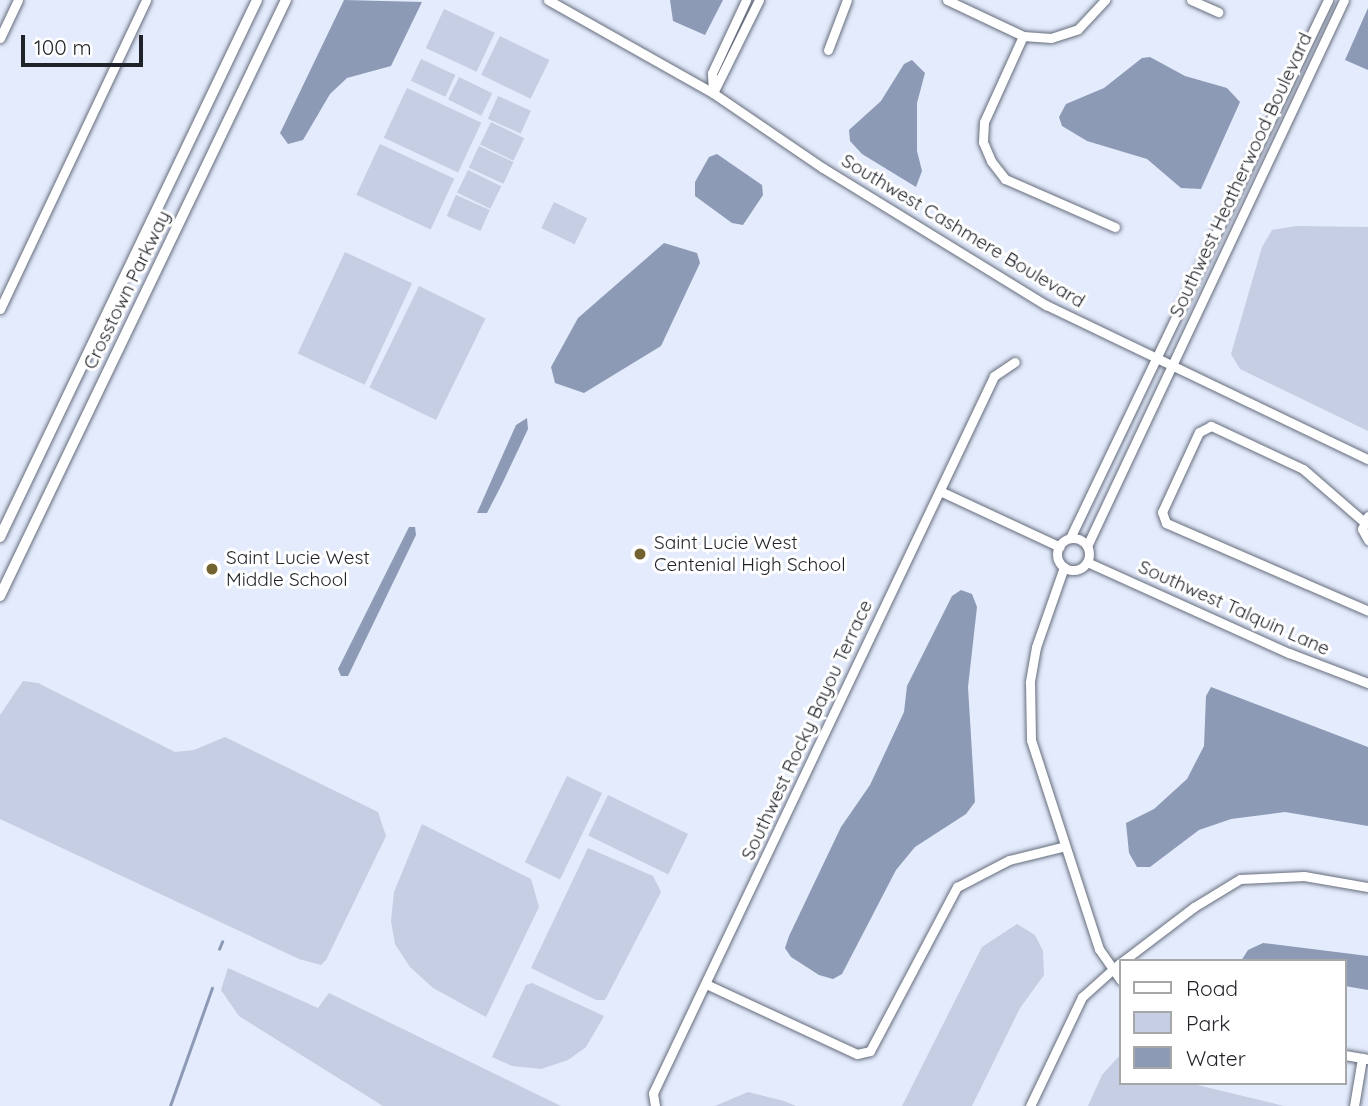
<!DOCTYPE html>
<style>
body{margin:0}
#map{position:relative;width:1368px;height:1106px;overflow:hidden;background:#e3ebfc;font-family:Quicksand,sans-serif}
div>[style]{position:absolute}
.green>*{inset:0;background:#c5cee2;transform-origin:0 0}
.water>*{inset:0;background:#8d9ab5}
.stream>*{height:2.5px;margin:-1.25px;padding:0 1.25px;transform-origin:1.25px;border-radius:1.25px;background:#8d9ab5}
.roads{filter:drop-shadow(0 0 2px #666d7c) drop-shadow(0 0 2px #666d7c)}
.minor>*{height:9px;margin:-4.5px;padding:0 4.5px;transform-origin:4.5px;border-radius:4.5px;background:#fff}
.minor>.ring{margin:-4.5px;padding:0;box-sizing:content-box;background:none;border:9px solid #fff;border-radius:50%}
.major>*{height:10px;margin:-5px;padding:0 5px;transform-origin:5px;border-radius:5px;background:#fff}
.dots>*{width:19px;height:19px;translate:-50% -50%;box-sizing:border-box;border:4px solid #fff;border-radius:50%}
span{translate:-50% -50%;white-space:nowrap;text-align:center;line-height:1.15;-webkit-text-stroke:6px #fff;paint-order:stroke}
.street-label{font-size:19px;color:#1f2228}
.poi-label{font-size:19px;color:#1f2228}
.left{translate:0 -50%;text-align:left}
.legend{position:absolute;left:1119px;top:959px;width:228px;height:126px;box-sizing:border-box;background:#fff;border:2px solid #a5a7a9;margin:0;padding:9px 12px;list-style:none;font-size:21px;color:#1f2228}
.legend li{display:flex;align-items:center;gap:14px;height:35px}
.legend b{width:35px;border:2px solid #a5a7a9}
.scale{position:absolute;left:21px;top:35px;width:122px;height:32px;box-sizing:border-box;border:4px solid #1f2228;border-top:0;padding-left:9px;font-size:21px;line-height:24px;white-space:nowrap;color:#1f2228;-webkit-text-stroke:5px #fff;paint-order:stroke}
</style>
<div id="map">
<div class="green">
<div style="left:444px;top:9px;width:56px;height:43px;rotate:25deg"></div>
<div style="left:500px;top:36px;width:55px;height:43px;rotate:26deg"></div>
<div style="left:421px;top:59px;width:38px;height:24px;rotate:25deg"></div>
<div style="left:459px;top:77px;width:37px;height:25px;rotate:26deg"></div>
<div style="left:407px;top:88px;width:82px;height:55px;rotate:25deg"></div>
<div style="left:498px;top:96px;width:36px;height:25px;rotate:24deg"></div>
<div style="left:491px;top:122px;width:37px;height:25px;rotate:26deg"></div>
<div style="left:380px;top:144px;width:82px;height:56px;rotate:25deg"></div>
<div style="left:479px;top:146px;width:38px;height:24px;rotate:25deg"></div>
<div style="left:468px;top:170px;width:37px;height:25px;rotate:26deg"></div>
<div style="left:456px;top:195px;width:37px;height:23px;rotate:24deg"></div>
<div style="left:554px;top:202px;width:37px;height:29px;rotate:26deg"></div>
<div style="clip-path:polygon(1296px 226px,1368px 227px,1368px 431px,1240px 369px,1231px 354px,1262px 247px,1272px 230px)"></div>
<div style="left:345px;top:252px;width:74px;height:112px;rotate:25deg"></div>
<div style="left:419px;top:286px;width:74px;height:113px;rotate:26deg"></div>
<div style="clip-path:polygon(23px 681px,38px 683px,175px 752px,194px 750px,225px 737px,378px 812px,386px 836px,326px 960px,321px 965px,299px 959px,0 819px,0 715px)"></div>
<div style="left:567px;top:776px;width:39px;height:96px;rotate:26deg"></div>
<div style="left:608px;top:795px;width:89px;height:45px;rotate:26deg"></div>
<div style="clip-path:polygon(422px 824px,531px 879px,539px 907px,486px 1017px,433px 988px,410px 967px,395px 944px,391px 921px,394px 892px)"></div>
<div style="clip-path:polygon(588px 848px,653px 876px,661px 892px,605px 1000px,596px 1000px,531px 968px)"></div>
<div style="clip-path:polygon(1017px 924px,1035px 935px,1043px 951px,1044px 975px,1020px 1008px,972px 1106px,902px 1106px,982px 947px)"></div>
<div style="clip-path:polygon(228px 968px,318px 1008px,329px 993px,561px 1106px,383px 1106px,239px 1016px,221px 990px)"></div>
<div style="clip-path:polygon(532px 983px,604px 1016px,586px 1047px,568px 1060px,541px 1069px,512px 1066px,492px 1057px,526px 985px)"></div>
<div style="clip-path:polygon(1121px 1054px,1121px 1083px,1189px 1083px,1284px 1106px,1088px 1106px,1102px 1075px)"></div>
<div style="clip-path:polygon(748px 1092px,784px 1101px,796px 1106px,715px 1106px)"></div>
</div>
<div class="water">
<div style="clip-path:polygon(344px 0,422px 2px,391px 66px,347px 78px,330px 94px,303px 140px,288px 144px,280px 133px,284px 125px)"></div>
<div style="clip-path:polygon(670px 0,723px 0,705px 35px,673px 21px)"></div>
<div style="clip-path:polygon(1368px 8px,1368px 70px,1345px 60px)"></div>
<div style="clip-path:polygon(1150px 57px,1185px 76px,1227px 88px,1240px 102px,1201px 189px,1181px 188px,1147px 159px,1087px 141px,1062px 126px,1059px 117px,1066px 104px,1104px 88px,1142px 58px)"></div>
<div style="clip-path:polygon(912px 60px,925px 73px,917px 103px,917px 151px,922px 171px,916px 187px,862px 154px,850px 141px,849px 130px,881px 101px,904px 64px)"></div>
<div style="clip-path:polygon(717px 154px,762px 185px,763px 195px,743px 225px,732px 223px,695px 196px,695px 182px,709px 157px)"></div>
<div style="clip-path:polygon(664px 243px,697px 253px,700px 263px,661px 346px,584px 393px,555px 383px,551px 367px,578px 318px)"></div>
<div style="clip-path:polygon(527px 418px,528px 429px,502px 484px,487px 513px,477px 513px,516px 425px)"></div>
<div style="clip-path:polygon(409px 527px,415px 527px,416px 535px,348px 676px,341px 676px,338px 669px)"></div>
<div style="clip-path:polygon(961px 590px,972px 594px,977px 607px,968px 687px,975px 802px,966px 814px,915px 847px,896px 870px,842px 974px,833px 979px,819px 975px,791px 957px,785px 948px,789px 936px,841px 827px,870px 785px,904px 712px,907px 686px,952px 596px)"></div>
<div style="clip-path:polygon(1211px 687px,1368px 747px,1368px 826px,1285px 812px,1231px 819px,1199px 830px,1150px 867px,1137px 867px,1129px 853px,1126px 823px,1154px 809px,1187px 779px,1204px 746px,1206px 696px)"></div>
<div style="clip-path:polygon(1263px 943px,1368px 956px,1368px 990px,1345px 986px,1345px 961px,1241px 961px,1248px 950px)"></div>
</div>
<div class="stream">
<div style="left:219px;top:949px;width:8px;rotate:-67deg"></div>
<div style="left:170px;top:1106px;width:125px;rotate:-70.4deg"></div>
</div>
<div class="roads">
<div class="minor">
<div style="left:548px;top:0;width:189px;rotate:29.4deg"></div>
<div style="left:713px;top:93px;width:133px;rotate:34.3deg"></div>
<div style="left:823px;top:168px;width:262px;rotate:31.6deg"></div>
<div style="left:1046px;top:305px;width:357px;rotate:25.6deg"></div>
<div style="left:947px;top:0;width:84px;rotate:25.3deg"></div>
<div style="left:1023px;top:36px;width:28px;rotate:4deg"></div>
<div style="left:1051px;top:38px;width:28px;rotate:-18deg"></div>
<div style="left:1078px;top:29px;width:40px;rotate:-47deg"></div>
<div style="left:1191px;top:0;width:30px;rotate:24deg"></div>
<div style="left:1023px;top:36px;width:94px;rotate:114.4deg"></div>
<div style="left:984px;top:122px;width:20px;rotate:93deg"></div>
<div style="left:983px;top:142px;width:21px;rotate:67deg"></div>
<div style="left:991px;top:161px;width:23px;rotate:52deg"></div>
<div style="left:1005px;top:179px;width:120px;rotate:23.6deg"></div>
<div style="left:0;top:38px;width:42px;rotate:-64.7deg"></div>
<div style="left:828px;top:50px;width:53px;rotate:-69.2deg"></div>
<div style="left:713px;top:93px;width:104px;rotate:-63.7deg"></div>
<div style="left:713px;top:93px;width:20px;rotate:-93deg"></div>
<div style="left:712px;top:73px;width:81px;rotate:-65deg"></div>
<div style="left:0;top:309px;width:342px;rotate:-64.7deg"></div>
<div style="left:940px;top:491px;width:132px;rotate:25deg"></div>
<div style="left:1368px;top:516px;width:14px;rotate:115deg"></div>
<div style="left:1362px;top:529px;width:13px;rotate:61deg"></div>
<div style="left:1363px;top:521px;width:79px;rotate:-139.1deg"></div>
<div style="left:1303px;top:469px;width:102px;rotate:-154.9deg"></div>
<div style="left:1211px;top:426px;width:13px;rotate:153deg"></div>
<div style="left:1199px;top:432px;width:88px;rotate:114.8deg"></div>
<div style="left:1162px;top:512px;width:12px;rotate:70deg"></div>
<div style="left:1166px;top:523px;width:220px;rotate:23.5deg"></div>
<div style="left:1070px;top:538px;width:597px;rotate:-64.38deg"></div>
<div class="ring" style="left:1057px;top:538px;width:23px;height:23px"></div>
<div style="left:1087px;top:546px;width:603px;rotate:-64.79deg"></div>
<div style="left:1087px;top:562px;width:222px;rotate:24.3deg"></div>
<div style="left:1289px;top:653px;width:85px;rotate:20.8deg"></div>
<div style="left:1064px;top:567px;width:85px;rotate:109.3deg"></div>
<div style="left:1036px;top:647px;width:36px;rotate:100deg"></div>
<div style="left:1030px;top:682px;width:58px;rotate:89deg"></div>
<div style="left:1031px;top:740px;width:220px;rotate:72deg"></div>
<div style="left:1099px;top:949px;width:38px;rotate:55deg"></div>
<div style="left:1123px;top:961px;width:89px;rotate:-37.3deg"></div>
<div style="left:1194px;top:907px;width:54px;rotate:-31.3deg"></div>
<div style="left:1240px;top:879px;width:64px;rotate:-2.7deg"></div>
<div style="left:1304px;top:876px;width:65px;rotate:9.8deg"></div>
<div style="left:706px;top:984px;width:166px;rotate:24.9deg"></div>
<div style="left:857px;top:1054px;width:13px;rotate:-13deg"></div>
<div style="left:870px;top:1051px;width:186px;rotate:-62.1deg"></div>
<div style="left:957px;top:887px;width:59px;rotate:-27.4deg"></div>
<div style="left:1009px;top:860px;width:55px;rotate:-13.8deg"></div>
<div style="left:1345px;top:1055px;width:23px;rotate:10deg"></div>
<div style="left:655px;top:1106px;width:13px;rotate:-99deg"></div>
<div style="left:653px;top:1093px;width:794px;rotate:-64.56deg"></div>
<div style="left:994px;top:376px;width:25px;rotate:-34deg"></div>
<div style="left:1030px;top:1106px;width:121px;rotate:-64.5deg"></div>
<div style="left:1082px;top:997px;width:52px;rotate:-41.9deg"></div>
<div style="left:1354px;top:1106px;width:49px;rotate:-80.5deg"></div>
</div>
<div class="major">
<div style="left:0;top:537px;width:595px;rotate:-64.42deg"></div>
<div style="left:0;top:596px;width:661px;rotate:-64.37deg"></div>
</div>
</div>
<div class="dots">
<div style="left:640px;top:554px;background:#736331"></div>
<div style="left:212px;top:569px;background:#736331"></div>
</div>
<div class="street-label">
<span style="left:1241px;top:175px;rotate:-65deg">Southwest Heatherwood Boulevard</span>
<span style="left:963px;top:231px;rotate:31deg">Southwest Cashmere Boulevard</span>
<span style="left:127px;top:290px;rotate:-64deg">Crosstown Parkway</span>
<span style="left:1234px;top:608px;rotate:24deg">Southwest Talquin Lane</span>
<span style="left:807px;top:730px;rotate:-65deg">Southwest Rocky Bayou Terrace</span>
</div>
<div class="poi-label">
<span class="left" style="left:654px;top:554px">Saint Lucie West<br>Centenial High School</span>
<span class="left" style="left:226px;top:569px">Saint Lucie West<br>Middle School</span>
</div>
<ul class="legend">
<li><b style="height:9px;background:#fff"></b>Road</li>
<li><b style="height:19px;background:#c5cee2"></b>Park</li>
<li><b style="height:19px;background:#8d9ab5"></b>Water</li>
</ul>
<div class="scale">100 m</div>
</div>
